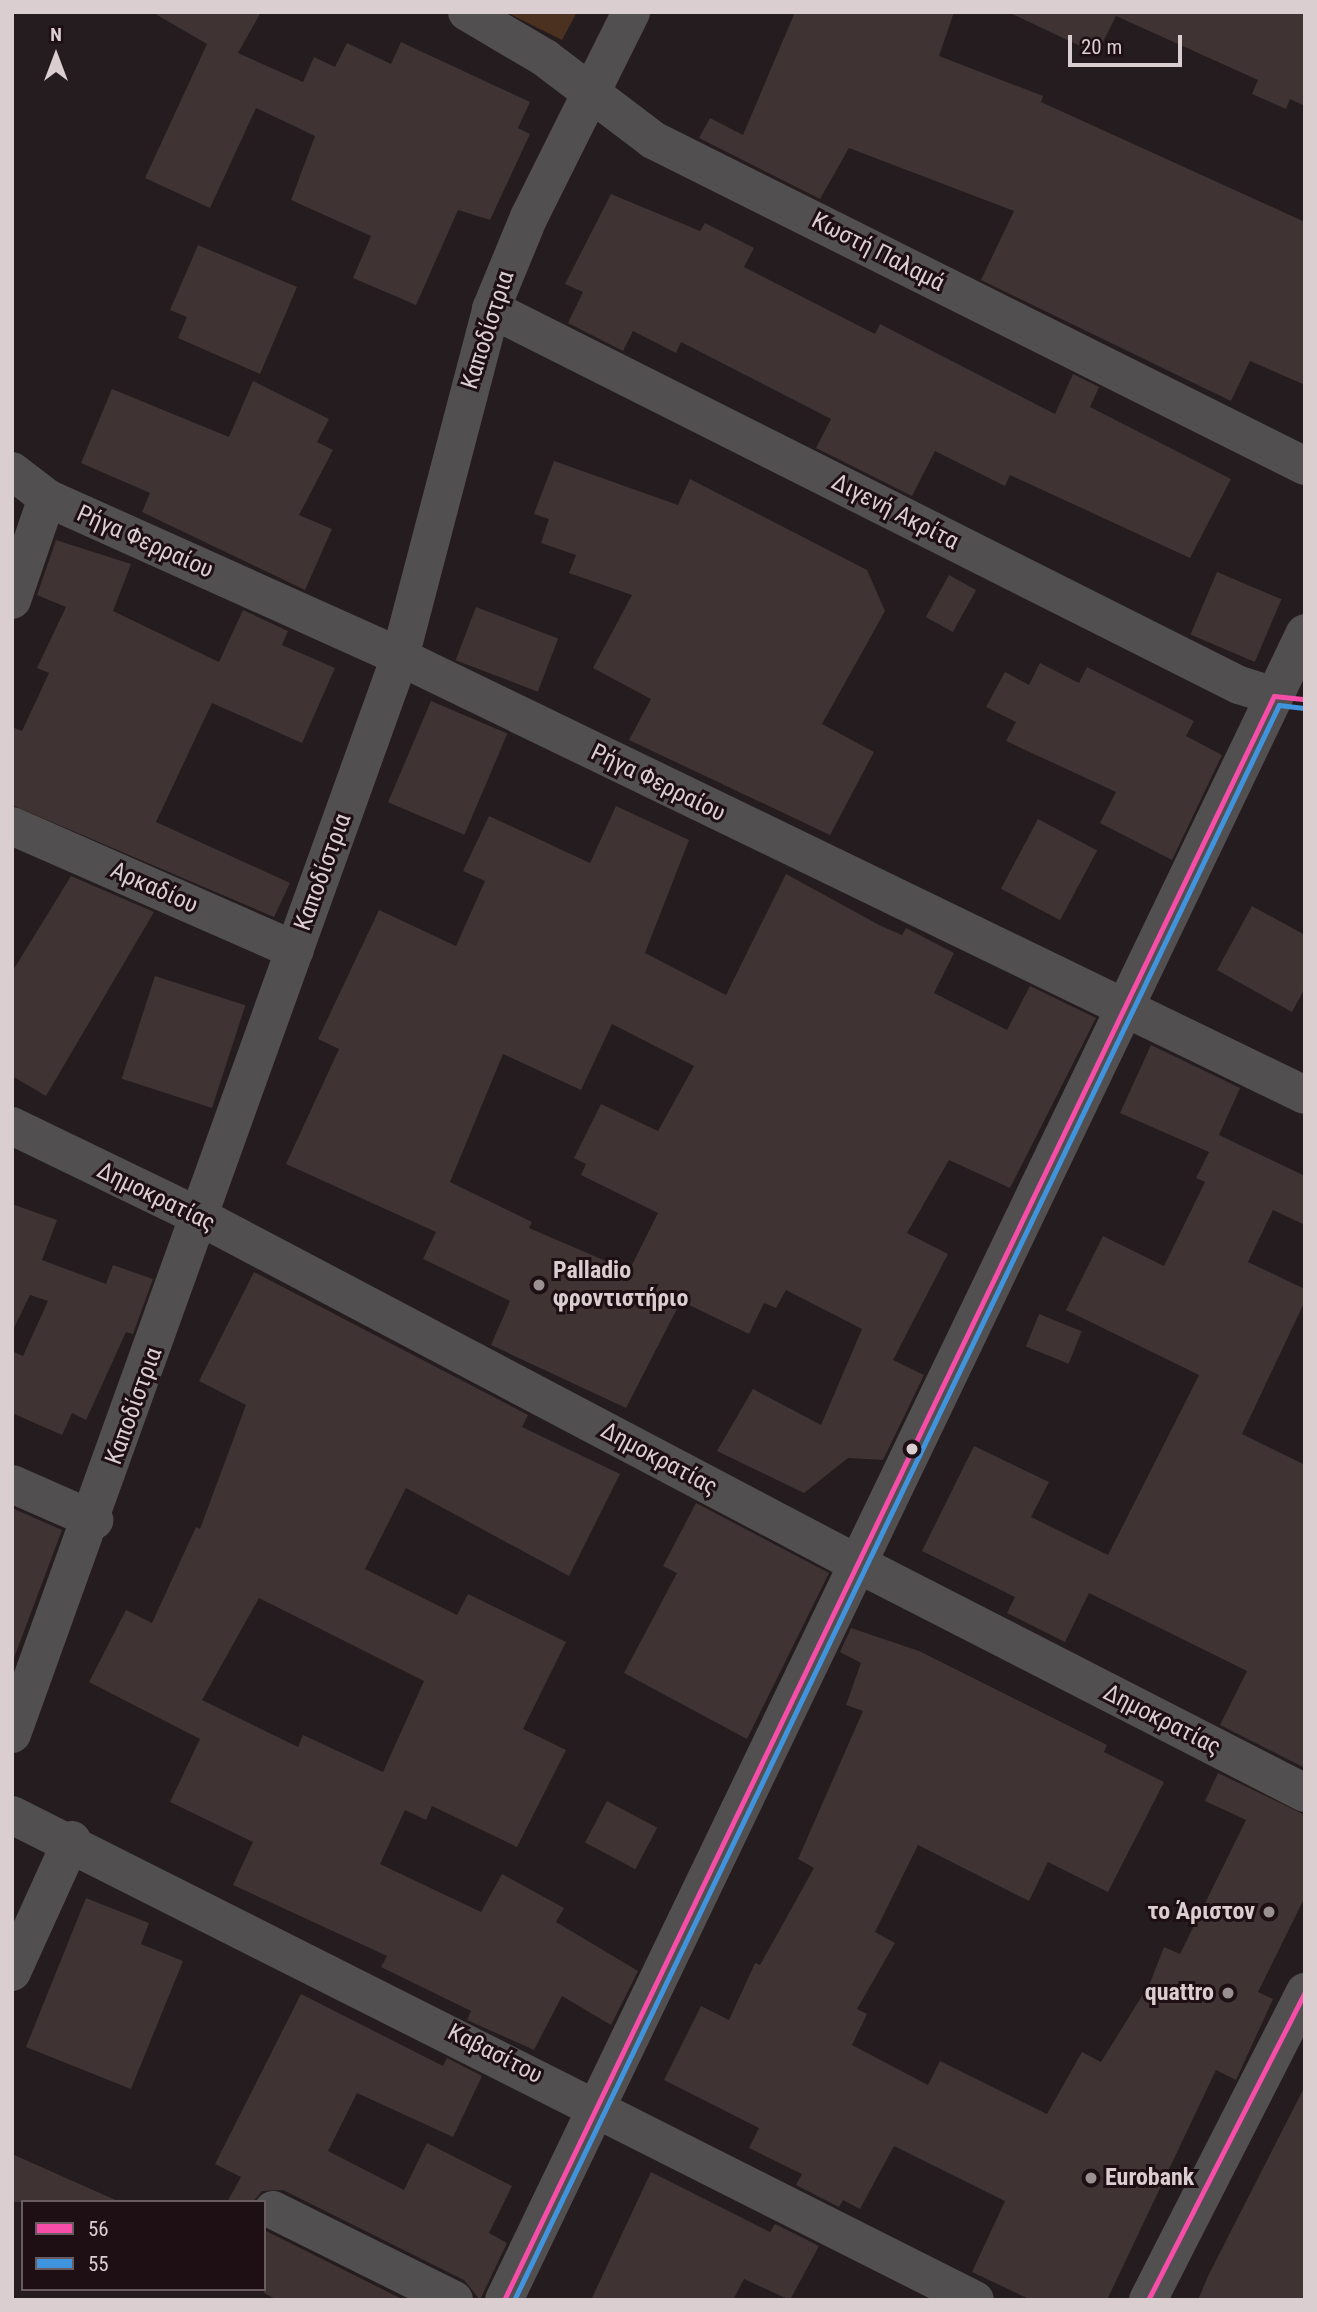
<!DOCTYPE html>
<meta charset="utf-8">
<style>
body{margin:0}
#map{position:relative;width:1317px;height:2312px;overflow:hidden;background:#241c1e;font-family:"Roboto Condensed",sans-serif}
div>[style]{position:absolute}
.green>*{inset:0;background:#4b3120}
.building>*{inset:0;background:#3f3333;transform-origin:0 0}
.minor>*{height:38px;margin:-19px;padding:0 19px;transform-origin:19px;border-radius:19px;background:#524f51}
.tertiary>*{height:38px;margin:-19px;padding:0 19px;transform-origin:19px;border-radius:19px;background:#524f51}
.bus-1>*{height:5px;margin:-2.5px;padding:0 2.5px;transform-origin:2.5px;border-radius:2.5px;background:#f54da8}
.bus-2>*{height:5px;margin:-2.5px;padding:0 2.5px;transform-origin:2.5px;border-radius:2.5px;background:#4094de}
.dots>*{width:19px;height:19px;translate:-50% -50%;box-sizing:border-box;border:4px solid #1e0f14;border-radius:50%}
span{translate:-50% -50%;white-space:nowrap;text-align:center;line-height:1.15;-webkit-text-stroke:6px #1e0f14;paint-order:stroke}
.street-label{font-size:24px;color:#daced1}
.poi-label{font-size:24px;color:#daced1;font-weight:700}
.left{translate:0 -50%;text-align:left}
.right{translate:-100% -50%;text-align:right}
.frame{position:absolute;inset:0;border:14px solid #daced1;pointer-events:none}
.legend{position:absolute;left:21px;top:2200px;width:245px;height:91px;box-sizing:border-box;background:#1e0f14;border:2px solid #695b60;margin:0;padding:9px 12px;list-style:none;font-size:21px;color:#daced1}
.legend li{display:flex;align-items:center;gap:14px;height:35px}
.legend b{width:35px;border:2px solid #695b60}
.north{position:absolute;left:21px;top:21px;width:70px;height:70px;-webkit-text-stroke:5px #1e0f14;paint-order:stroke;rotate:0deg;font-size:19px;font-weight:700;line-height:28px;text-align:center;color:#daced1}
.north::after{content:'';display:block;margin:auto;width:24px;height:32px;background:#daced1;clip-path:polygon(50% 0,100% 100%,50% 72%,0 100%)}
.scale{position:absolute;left:1068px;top:35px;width:114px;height:32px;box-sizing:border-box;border:4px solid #daced1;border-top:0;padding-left:9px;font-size:21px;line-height:24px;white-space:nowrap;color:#daced1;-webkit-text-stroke:5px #1e0f14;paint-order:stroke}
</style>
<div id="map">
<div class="green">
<div style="clip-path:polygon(506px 12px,577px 12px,562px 40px)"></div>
</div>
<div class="building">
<div style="clip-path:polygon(152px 12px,261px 12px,238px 53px,303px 82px,314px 57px,335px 67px,347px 43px,391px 64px,401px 42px,530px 102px,518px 128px,530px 134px,490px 220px,458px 210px,416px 305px,353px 278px,371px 236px,291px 200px,315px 136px,256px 108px,210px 208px,145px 178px,207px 44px)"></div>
<div style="clip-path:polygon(795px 12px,954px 12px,939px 56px,1043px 96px,1041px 102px,1305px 222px,1305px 385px,1250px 361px,1231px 401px,981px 280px,1014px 211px,849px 148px,820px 199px,699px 138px,710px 118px,743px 135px)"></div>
<div style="clip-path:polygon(1008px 12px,1305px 12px,1305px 106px,1290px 99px,1286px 109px,1252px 94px,1258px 80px,1116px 16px,1097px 54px)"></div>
<div style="clip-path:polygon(611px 194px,700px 231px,705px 223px,754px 248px,744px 267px,875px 334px,880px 324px,1055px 414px,1073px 374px,1099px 387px,1090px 407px,1231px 479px,1190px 558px,1010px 475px,1005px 486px,935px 451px,912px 496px,816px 448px,831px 419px,681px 342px,676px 353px,633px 331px,623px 351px,568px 323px,583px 292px,565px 284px)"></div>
<div style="clip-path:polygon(198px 245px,297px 287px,260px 374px,178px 338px,187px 317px,170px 310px)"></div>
<div style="clip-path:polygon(253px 381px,329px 419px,317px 442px,333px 450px,299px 515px,332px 529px,305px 590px,142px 512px,150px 493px,81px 463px,112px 389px,229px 437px)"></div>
<div style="clip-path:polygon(554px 461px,678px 505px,690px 479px,867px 570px,885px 611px,822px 724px,874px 752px,830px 835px,629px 740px,651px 699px,593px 668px,632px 595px,569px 573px,576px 555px,541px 543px,549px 519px,534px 514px)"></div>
<div style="clip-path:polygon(56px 540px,131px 564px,113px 611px,219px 662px,243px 610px,288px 631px,282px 645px,335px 668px,302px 743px,212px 703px,156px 822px,290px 883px,274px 917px,12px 805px,12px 727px,22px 731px,49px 673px,37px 668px,66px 607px,37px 595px)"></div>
<div style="left:1217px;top:572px;width:70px;height:68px;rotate:23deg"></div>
<div style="left:949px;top:575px;width:31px;height:48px;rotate:29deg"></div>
<div style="left:476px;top:607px;width:88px;height:57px;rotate:21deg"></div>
<div style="clip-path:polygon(1040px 663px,1079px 683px,1087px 667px,1194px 721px,1186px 736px,1222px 755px,1172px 860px,1100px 823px,1116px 792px,1006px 741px,1016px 722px,986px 707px,1005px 672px,1029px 685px)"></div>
<div style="left:431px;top:701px;width:83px;height:110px;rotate:23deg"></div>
<div style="clip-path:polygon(evenodd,616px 806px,689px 840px,645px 953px,726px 995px,786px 874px,881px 926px,902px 935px,906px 928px,954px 953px,934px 993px,1007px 1030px,1030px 986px,1096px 1018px,1010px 1188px,949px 1160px,907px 1233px,948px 1254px,893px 1360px,924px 1375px,883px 1460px,848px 1458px,804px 1493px,717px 1451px,753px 1389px,821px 1425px,862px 1329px,786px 1290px,776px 1308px,764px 1303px,749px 1334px,681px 1301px,626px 1408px,491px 1345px,510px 1301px,423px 1259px,436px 1232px,286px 1164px,339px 1049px,318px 1039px,379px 910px,456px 946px,485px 881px,463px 871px,489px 816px,590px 863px,616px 806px,612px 1024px,694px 1066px,658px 1131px,601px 1104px,574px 1158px,586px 1164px,581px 1175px,658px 1213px,629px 1271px,529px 1228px,532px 1222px,450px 1182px,503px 1054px,581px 1090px,612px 1024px)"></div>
<div style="left:1038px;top:819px;width:67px;height:79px;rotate:28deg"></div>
<div style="clip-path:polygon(71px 876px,154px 912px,46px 1096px,12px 1076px,12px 972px)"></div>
<div style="clip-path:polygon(1252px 906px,1305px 935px,1305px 988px,1292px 1012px,1217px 970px)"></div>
<div style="left:155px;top:976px;width:95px;height:108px;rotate:18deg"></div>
<div style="clip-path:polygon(1151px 1045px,1240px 1088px,1219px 1135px,1305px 1176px,1305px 1225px,1273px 1210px,1248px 1262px,1305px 1289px,1305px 1301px,1242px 1434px,1305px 1465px,1305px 1768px,1220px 1725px,1247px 1671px,1089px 1593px,1065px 1642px,1007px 1613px,1015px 1597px,922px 1551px,974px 1446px,1049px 1482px,1031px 1517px,1108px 1555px,1199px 1375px,1066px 1310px,1103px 1236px,1164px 1266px,1205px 1182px,1196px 1178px,1209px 1152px,1120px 1113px)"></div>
<div style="clip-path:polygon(12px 1204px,57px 1220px,42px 1260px,106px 1284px,113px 1265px,153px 1279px,133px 1334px,126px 1332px,86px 1420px,72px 1413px,62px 1435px,12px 1413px,12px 1351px,23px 1356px,48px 1301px,30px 1295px,12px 1332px)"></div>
<div style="clip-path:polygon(evenodd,254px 1272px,528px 1415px,522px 1427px,620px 1474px,569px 1576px,406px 1488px,365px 1569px,457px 1615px,468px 1594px,566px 1642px,523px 1729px,566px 1750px,517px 1847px,432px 1806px,426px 1820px,405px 1810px,380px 1864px,481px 1912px,502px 1874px,564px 1908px,556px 1922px,638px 1971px,611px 2025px,562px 1996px,534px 2050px,467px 2020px,471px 2011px,381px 1967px,387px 1956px,233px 1885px,253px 1842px,170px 1802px,200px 1739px,89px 1682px,126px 1610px,152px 1623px,196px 1527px,200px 1529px,246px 1405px,199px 1381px,254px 1272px,259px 1598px,424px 1681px,383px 1772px,303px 1735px,298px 1747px,202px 1700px,259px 1598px)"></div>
<div style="left:1039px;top:1314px;width:46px;height:35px;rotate:22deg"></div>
<div style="clip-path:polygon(696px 1503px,829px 1573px,747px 1739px,624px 1673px,677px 1573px,663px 1566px)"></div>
<div style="clip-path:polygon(12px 1508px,62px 1530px,14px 1658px,12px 1658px)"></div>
<div style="clip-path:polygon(851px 1628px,919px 1651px,1107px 1745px,1104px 1752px,1164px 1782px,1108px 1892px,1048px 1862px,1029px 1901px,918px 1845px,875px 1932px,895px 1943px,857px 2009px,867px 2014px,852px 2045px,928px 2085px,940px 2061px,1047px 2114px,1082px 2052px,1101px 2062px,1150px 1983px,1164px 1947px,1180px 1954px,1246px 1820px,1205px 1801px,1218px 1773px,1305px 1815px,1305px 1897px,1258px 1992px,1273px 1999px,1236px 2080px,1216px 2070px,1107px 2300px,1031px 2300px,972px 2272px,1005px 2201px,894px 2146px,860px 2209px,843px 2200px,839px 2207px,796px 2185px,802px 2174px,749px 2148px,759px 2128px,664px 2080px,701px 2006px,729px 2020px,755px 1963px,760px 1965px,814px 1868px,798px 1859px,863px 1711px,846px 1705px,861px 1663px,840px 1652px)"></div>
<div style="left:607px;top:1801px;width:57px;height:47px;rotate:28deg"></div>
<div style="clip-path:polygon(86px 1898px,149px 1923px,141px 1944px,183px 1961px,131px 2089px,26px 2047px)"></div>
<div style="clip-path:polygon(301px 1994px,443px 2066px,447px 2058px,482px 2076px,453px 2137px,357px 2093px,328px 2151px,404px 2190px,427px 2143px,512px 2186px,489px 2233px,507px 2243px,480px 2300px,464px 2280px,283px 2190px,262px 2191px,253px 2202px,227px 2202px,241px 2177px,215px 2164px)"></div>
<div style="clip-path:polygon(1305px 2086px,1305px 2300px,1198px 2300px,1208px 2276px)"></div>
<div style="clip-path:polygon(12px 2154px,120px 2202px,12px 2202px)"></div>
<div style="clip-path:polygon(651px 2172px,770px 2232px,775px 2224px,819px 2246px,790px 2300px,744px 2279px,733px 2300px,591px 2300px)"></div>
<div style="clip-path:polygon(264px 2230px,404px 2300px,277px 2300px,264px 2293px)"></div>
</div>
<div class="minor">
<div style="left:467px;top:12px;width:91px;rotate:30.5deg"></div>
<div style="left:545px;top:58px;width:136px;rotate:37.2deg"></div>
<div style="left:653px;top:140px;width:729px;rotate:26.57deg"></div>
<div style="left:491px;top:309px;width:837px;rotate:26.69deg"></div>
<div style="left:1239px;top:685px;width:37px;rotate:17deg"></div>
<div style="left:12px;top:471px;width:44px;rotate:37.6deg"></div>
<div style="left:47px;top:498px;width:387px;rotate:24.2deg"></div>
<div style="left:400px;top:657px;width:1005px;rotate:25.83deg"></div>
<div style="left:12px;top:600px;width:108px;rotate:-71.1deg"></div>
<div style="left:12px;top:826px;width:309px;rotate:23.7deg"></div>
<div style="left:12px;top:1126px;width:211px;rotate:25.8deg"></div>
<div style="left:202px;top:1218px;width:744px;rotate:27.81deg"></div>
<div style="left:12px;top:1484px;width:90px;rotate:23.7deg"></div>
<div style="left:12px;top:1734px;width:1145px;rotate:-70.19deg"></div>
<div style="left:400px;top:657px;width:360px;rotate:-75.3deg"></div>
<div style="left:491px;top:309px;width:100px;rotate:-67.6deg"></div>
<div style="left:529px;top:217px;width:229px;rotate:-63.5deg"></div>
<div style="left:12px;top:1815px;width:1078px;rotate:26.73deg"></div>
<div style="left:12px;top:1972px;width:145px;rotate:-65.6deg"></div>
<div style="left:273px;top:2210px;width:202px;rotate:26.4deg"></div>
</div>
<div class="tertiary">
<div style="left:860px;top:1565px;width:500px;rotate:27.13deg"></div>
<div style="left:504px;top:2300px;width:1849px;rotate:-64.34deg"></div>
<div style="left:1148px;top:2300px;width:346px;rotate:-63deg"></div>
</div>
<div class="bus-1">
<div style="left:504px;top:2300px;width:1779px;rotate:-64.36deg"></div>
<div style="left:1274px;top:696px;width:31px;rotate:6deg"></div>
<div style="left:1148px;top:2300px;width:346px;rotate:-63deg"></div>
</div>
<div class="bus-2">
<div style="left:514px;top:2300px;width:1769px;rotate:-64.38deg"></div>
<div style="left:1279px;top:705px;width:25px;rotate:7deg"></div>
</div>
<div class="dots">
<div style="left:539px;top:1285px;background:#9a9092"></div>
<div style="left:912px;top:1449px;background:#daced1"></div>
<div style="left:1269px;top:1912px;background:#9a9092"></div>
<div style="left:1228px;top:1993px;background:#9a9092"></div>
<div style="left:1091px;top:2178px;background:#9a9092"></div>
</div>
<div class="street-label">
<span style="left:878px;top:252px;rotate:27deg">Κωστή Παλαμά</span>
<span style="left:488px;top:330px;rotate:-72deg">Καποδίστρια</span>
<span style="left:895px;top:512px;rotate:27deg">Διγενή Ακρίτα</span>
<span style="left:145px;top:542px;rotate:24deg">Ρήγα Φερραίου</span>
<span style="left:658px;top:783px;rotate:26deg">Ρήγα Φερραίου</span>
<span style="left:323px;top:872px;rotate:-70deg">Καποδίστρια</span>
<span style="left:154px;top:888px;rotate:24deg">Αρκαδίου</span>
<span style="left:156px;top:1197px;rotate:26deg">Δημοκρατίας</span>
<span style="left:134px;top:1406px;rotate:-70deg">Καποδίστρια</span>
<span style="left:659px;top:1459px;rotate:28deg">Δημοκρατίας</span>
<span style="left:1162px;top:1720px;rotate:27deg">Δημοκρατίας</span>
<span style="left:495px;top:2054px;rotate:27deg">Καβασίτου</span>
</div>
<div class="poi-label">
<span class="left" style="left:553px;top:1285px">Palladio<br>φροντιστήριο</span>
<span class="right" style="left:1255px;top:1912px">το Άριστον</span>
<span class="right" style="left:1214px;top:1993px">quattro</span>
<span class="left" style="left:1105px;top:2178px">Eurobank</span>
</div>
<div class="frame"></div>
<ul class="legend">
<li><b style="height:9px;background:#f54da8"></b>56</li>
<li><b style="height:9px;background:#4094de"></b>55</li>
</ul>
<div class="north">N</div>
<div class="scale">20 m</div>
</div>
